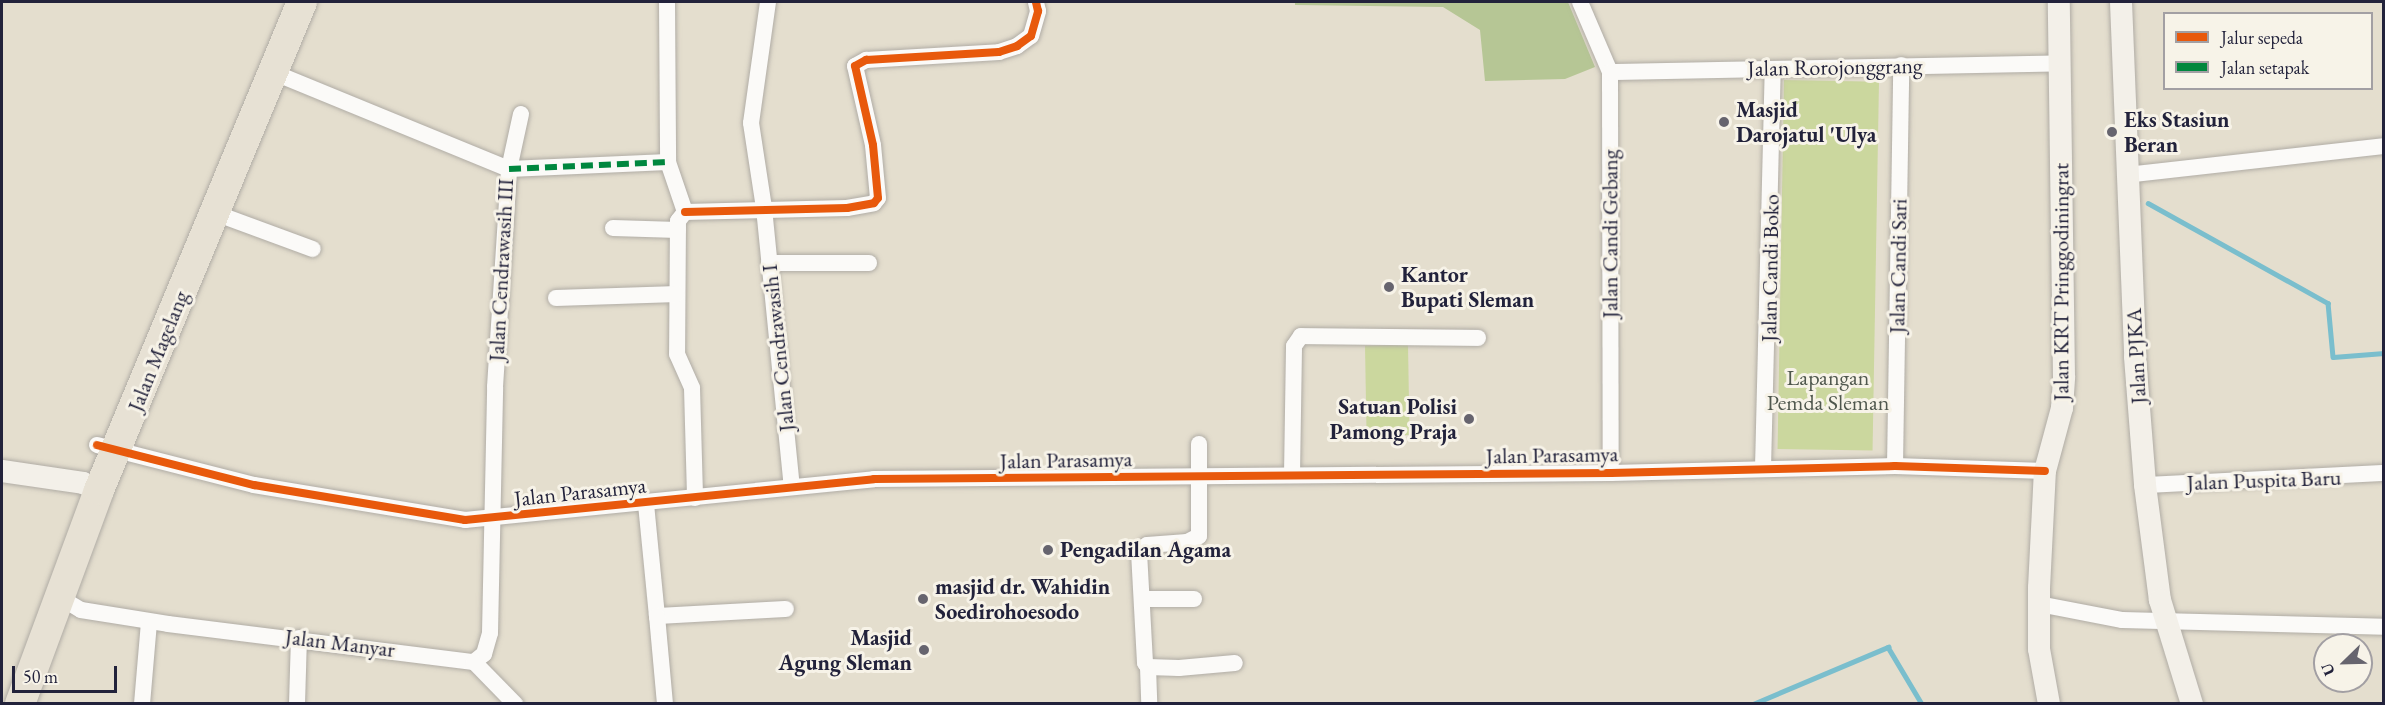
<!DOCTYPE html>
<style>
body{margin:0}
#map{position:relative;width:2385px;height:705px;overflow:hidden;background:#e4dece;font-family:"EB Garamond",serif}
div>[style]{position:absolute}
.green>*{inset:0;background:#cbd79e;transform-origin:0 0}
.forest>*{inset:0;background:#b6c695}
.stream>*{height:4.5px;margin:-2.25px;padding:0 2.25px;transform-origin:2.25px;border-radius:2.25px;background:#7abecd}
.roads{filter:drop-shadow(0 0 2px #b0aca5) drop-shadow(0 0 2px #b0aca5)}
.street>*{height:16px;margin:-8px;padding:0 8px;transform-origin:8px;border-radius:8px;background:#fbfaf8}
.secondary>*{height:22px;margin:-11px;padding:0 11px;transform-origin:11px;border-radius:11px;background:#f3f0e9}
.highway>*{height:30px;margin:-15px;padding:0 15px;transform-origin:15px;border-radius:15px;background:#e7e1d4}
.quiet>*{height:6px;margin-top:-3px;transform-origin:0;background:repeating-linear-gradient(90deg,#00873e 0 12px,transparent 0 18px)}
.cycleway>*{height:8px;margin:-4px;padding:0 4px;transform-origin:4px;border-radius:4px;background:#e8590c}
.dots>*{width:16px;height:16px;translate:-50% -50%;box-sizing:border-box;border:3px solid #f7f3e8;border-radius:50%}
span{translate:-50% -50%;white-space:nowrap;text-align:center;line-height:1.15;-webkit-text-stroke:6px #f7f3e8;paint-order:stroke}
.street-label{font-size:22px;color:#22223b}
.poi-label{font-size:22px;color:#22223b;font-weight:700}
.left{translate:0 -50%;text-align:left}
.right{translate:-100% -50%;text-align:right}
.park-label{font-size:22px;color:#4f574d}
.frame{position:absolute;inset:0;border:3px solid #22223b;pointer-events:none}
.legend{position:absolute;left:2163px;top:12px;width:210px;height:78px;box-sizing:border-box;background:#f7f3e8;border:2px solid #a29fa3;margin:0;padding:8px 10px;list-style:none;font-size:18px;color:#22223b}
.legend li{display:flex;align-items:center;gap:12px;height:30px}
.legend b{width:30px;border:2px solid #a29fa3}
.north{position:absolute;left:2313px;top:633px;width:60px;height:60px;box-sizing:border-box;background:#f7f3e8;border:2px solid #a29fa3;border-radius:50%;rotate:247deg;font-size:16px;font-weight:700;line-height:24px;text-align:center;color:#22223b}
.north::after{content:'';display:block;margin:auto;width:21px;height:27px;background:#66646e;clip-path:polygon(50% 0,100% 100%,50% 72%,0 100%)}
.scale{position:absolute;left:12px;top:666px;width:105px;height:27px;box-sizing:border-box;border:3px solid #22223b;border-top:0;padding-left:8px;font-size:18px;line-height:21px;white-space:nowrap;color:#22223b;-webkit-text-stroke:4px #f7f3e8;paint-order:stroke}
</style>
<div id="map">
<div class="green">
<div style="left:1784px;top:80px;width:95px;height:369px;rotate:1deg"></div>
<div style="left:1408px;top:345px;width:90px;height:43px;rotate:89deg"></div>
</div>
<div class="forest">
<div style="clip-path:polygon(1295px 2px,1568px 2px,1595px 67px,1565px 79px,1485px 81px,1480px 30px,1443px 7px,1295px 5px)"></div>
</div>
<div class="stream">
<div style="left:2148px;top:203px;width:206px;rotate:29.1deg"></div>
<div style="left:2328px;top:303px;width:54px;rotate:84.7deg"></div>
<div style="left:2333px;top:357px;width:51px;rotate:-4.5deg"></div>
<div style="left:1753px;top:704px;width:147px;rotate:-22.9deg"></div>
<div style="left:1888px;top:647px;width:66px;rotate:59.2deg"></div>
</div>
<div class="roads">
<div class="street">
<div style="left:667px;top:2px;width:160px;rotate:89.6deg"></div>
<div style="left:668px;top:162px;width:53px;rotate:71.2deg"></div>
<div style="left:685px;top:212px;width:11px;rotate:128deg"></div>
<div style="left:678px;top:221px;width:133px;rotate:90.4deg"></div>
<div style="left:677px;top:354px;width:37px;rotate:66deg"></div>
<div style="left:692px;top:388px;width:110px;rotate:88.4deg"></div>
<div style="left:768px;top:2px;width:122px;rotate:98deg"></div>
<div style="left:751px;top:123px;width:86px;rotate:81.3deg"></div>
<div style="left:764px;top:208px;width:280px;rotate:84.3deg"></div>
<div style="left:1580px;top:2px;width:76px;rotate:66.8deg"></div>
<div style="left:1610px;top:72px;width:401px;rotate:89.9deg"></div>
<div style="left:1610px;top:72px;width:449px;rotate:-1.1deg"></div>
<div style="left:521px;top:114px;width:56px;rotate:102.3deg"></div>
<div style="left:509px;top:169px;width:159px;rotate:-2.5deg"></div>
<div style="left:2126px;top:175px;width:260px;rotate:-6.4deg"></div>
<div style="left:685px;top:212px;width:162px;rotate:-1.4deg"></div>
<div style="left:847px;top:208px;width:27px;rotate:-10deg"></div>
<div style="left:874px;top:203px;width:6px;rotate:-51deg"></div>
<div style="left:878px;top:198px;width:53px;rotate:-95.4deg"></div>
<div style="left:873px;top:145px;width:81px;rotate:-102.8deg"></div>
<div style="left:855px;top:66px;width:13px;rotate:-29deg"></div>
<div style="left:866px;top:60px;width:133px;rotate:-3.4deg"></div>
<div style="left:999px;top:52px;width:19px;rotate:-18deg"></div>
<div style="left:1017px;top:46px;width:17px;rotate:-36deg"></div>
<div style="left:1031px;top:36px;width:26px;rotate:-74deg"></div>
<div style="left:1038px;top:11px;width:9px;rotate:-103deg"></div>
<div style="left:215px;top:213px;width:104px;rotate:20.2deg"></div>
<div style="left:613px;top:228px;width:65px;rotate:1.8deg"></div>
<div style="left:769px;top:263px;width:100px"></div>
<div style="left:556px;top:298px;width:121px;rotate:-1.9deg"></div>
<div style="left:1199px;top:444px;width:92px;rotate:90deg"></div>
<div style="left:1199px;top:536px;width:13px;rotate:153deg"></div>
<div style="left:1187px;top:542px;width:40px;rotate:175.7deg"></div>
<div style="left:1147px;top:545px;width:11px;rotate:139deg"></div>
<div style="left:1139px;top:552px;width:111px;rotate:86.9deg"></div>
<div style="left:1145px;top:663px;width:5px;rotate:53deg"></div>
<div style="left:1148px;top:667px;width:31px;rotate:2deg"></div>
<div style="left:1179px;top:668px;width:56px;rotate:-5.1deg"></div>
<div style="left:97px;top:445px;width:162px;rotate:14.3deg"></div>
<div style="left:254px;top:485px;width:214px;rotate:9.4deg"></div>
<div style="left:465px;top:520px;width:411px;rotate:-5.7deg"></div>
<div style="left:874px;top:479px;width:737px;rotate:-0.47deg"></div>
<div style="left:1611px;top:473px;width:284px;rotate:-1.4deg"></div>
<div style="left:1895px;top:466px;width:150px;rotate:1.9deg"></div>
<div style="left:1895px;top:466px;width:401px;rotate:-89.1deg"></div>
<div style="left:1763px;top:468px;width:399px;rotate:-88.6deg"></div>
<div style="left:1292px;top:475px;width:129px;rotate:-89.1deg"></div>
<div style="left:1294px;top:346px;width:12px;rotate:-55deg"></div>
<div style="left:1301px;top:336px;width:177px;rotate:0.6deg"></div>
<div style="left:2145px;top:485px;width:239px;rotate:-2.9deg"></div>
<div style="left:646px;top:504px;width:113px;rotate:84.4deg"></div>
<div style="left:657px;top:616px;width:129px;rotate:-3.1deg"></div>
<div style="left:61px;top:598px;width:23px;rotate:31deg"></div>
<div style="left:81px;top:610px;width:88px;rotate:9.1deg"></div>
<div style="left:168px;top:624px;width:308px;rotate:7.1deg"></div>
<div style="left:474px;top:662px;width:13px;rotate:-39deg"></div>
<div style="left:484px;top:654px;width:22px;rotate:-74deg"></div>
<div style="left:490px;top:633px;width:246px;rotate:-88.8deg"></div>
<div style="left:495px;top:387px;width:218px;rotate:-86.3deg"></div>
<div style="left:509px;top:169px;width:258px;rotate:-157.7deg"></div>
<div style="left:1142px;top:599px;width:52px"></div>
<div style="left:2039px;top:604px;width:85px;rotate:10.9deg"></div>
<div style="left:2122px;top:620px;width:262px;rotate:1.5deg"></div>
<div style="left:657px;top:616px;width:88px;rotate:84.8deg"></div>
<div style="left:474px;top:662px;width:59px;rotate:45.7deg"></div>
<div style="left:1148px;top:667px;width:37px;rotate:88deg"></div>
<div style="left:142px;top:704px;width:82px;rotate:-85.1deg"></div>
<div style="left:297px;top:704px;width:66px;rotate:-88.3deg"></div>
</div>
<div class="secondary">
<div style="left:2121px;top:2px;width:355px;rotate:87.7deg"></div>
<div style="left:2135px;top:357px;width:128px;rotate:85.5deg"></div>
<div style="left:2145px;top:485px;width:116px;rotate:82.6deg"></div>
<div style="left:2160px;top:600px;width:109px;rotate:72.9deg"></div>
<div style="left:2px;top:471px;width:82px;rotate:8.4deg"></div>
<div style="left:83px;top:483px;width:17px;rotate:24deg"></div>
<div style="left:2049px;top:704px;width:56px;rotate:-100.3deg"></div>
<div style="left:2039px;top:649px;width:61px;rotate:-90deg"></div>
<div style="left:2039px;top:588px;width:117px;rotate:-87.1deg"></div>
<div style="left:2045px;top:471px;width:65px;rotate:-74.9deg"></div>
<div style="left:2062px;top:408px;width:31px;rotate:-86deg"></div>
<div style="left:2064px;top:377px;width:375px;rotate:-90.8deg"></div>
</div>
<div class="highway">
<div style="left:20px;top:704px;width:228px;rotate:-69.7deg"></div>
<div style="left:99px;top:490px;width:529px;rotate:-67.41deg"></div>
</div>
</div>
<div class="quiet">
<div style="left:509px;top:169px;width:159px;rotate:-2.5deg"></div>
</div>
<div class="cycleway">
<div style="left:685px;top:212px;width:162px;rotate:-1.4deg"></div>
<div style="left:847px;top:208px;width:27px;rotate:-10deg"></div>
<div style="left:874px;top:203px;width:6px;rotate:-51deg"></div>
<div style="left:878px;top:198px;width:53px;rotate:-95.4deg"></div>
<div style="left:873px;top:145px;width:81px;rotate:-102.8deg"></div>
<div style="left:855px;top:66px;width:13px;rotate:-29deg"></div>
<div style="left:866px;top:60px;width:133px;rotate:-3.4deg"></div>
<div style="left:999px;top:52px;width:19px;rotate:-18deg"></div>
<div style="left:1017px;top:46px;width:17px;rotate:-36deg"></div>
<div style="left:1031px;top:36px;width:26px;rotate:-74deg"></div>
<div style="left:1038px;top:11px;width:9px;rotate:-103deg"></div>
<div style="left:97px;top:445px;width:162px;rotate:14.3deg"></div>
<div style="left:254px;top:485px;width:214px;rotate:9.4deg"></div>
<div style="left:465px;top:520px;width:411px;rotate:-5.7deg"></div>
<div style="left:874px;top:479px;width:737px;rotate:-0.47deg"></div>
<div style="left:1611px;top:473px;width:284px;rotate:-1.4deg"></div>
<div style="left:1895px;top:466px;width:150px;rotate:1.9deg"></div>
</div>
<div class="dots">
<div style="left:1724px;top:122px;background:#66646e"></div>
<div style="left:2112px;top:132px;background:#66646e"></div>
<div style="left:1389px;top:287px;background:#66646e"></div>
<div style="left:1469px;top:419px;background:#66646e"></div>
<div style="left:1048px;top:550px;background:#66646e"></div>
<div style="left:923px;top:599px;background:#66646e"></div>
<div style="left:924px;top:650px;background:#66646e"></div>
</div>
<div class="street-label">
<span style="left:1835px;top:67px;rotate:-1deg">Jalan Rorojonggrang</span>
<span style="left:1610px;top:234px;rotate:-90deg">Jalan Candi Gebang</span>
<span style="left:1898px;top:266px;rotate:-89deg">Jalan Candi Sari</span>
<span style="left:1770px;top:268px;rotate:-89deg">Jalan Candi Boko</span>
<span style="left:501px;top:270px;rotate:-87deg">Jalan Cendrawasih III</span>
<span style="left:2061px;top:282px;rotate:-90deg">Jalan KRT Pringgodiningrat</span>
<span style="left:778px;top:348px;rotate:-96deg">Jalan Cendrawasih I</span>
<span style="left:158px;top:351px;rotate:-68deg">Jalan Magelang</span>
<span style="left:2136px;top:356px;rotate:-93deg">Jalan PJKA</span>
<span style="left:1552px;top:455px;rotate:-1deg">Jalan Parasamya</span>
<span style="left:1066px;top:460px;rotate:-1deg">Jalan Parasamya</span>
<span style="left:2264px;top:480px;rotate:-2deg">Jalan Puspita Baru</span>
<span style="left:580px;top:492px;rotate:-6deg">Jalan Parasamya</span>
<span style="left:340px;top:643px;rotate:7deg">Jalan Manyar</span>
</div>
<div class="poi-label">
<span class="left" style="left:1736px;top:122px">Masjid<br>Darojatul 'Ulya</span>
<span class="left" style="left:2124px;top:132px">Eks Stasiun<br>Beran</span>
<span class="left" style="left:1401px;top:287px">Kantor<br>Bupati Sleman</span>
<span class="right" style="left:1457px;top:419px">Satuan Polisi<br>Pamong Praja</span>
<span class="left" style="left:1060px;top:550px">Pengadilan Agama</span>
<span class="left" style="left:935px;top:599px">masjid dr. Wahidin<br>Soedirohoesodo</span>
<span class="right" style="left:912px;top:650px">Masjid<br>Agung Sleman</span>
</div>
<div class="park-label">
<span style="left:1828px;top:390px">Lapangan<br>Pemda Sleman</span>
</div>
<div class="frame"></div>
<ul class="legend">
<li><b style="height:8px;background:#e8590c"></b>Jalur sepeda</li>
<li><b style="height:8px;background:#00873e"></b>Jalan setapak</li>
</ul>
<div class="north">U</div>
<div class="scale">50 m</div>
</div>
